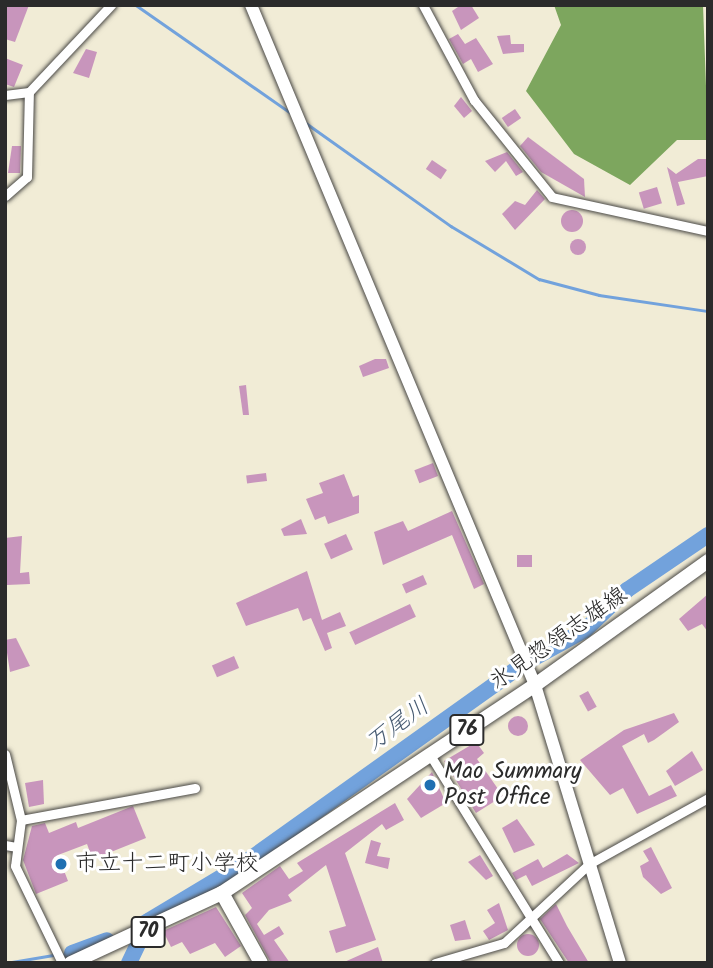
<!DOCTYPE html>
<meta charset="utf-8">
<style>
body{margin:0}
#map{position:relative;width:713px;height:968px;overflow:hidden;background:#f1ecd6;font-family:Kalam,"Klee One",sans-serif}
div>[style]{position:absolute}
.forest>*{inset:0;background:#7da65e}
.stream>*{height:2.5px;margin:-1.25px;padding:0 1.25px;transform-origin:1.25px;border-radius:1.25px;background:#72a2dc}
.river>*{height:16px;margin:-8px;padding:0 8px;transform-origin:8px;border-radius:8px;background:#72a2dc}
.building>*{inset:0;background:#c895bc;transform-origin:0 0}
.round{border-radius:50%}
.roads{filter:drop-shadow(0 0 2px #494845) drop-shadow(0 0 2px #494845)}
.street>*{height:9px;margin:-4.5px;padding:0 4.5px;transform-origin:4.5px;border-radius:4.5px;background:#fff}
.secondary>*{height:12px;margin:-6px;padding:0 6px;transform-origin:6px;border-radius:6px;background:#fff}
.primary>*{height:14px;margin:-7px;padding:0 7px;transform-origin:7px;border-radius:7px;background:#fff}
.dots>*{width:19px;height:19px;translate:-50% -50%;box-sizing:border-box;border:4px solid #fff;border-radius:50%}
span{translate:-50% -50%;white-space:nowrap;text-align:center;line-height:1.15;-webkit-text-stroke:6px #fff;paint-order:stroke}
.shield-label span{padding:2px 5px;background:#fff;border:2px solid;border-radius:5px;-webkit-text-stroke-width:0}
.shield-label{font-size:21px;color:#2b2b2b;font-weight:700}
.street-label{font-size:23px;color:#2b2b2b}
.poi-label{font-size:23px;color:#2b2b2b}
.left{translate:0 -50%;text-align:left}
.water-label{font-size:24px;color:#475b72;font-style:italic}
.frame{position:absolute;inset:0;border:7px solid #2b2b2b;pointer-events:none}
</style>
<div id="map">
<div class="forest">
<div style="clip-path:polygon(554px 5px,703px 5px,708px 140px,677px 140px,630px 185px,574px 154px,526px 91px,561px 25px)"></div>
</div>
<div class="stream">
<div style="left:136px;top:5px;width:189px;rotate:34.9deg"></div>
<div style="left:306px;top:123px;width:178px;rotate:35.4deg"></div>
<div style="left:451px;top:226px;width:103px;rotate:31.1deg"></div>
<div style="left:539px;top:279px;width:62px;rotate:14.9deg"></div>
<div style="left:599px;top:295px;width:110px;rotate:8.4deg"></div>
<div style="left:61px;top:955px;width:11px;rotate:-10deg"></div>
<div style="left:6px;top:963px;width:49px;rotate:-9.5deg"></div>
</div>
<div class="river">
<div style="left:143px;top:924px;width:117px;rotate:-31deg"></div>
<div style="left:243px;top:864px;width:346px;rotate:-35.5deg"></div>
<div style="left:525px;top:663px;width:68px;rotate:-28.8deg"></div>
<div style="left:585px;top:630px;width:58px;rotate:-43.6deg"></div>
<div style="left:627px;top:590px;width:98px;rotate:-34.2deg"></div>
<div style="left:72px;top:953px;width:37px;rotate:-20deg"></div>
<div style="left:129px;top:963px;width:47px;rotate:-64.5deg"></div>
</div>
<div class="building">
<div style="clip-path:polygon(5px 5px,29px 5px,15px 42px,5px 39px)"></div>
<div style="clip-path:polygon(461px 5px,471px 5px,479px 18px,461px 30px,452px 11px)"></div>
<div style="clip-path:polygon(458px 34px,465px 44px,476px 38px,493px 64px,478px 72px,471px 59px,463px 64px,449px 39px)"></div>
<div style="clip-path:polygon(510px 35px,511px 44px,524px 44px,524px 52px,503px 54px,497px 36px)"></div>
<div style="clip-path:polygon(86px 49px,97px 52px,89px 78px,73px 73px)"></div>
<div style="clip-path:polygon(5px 58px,23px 65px,14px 87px,5px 84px)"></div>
<div style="clip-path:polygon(461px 97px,472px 111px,464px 118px,454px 106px)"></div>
<div style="left:515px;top:109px;width:11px;height:16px;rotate:56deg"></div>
<div style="clip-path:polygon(528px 137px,584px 179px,585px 197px,541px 172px,520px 146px)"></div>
<div style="clip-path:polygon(12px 146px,21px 146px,20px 173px,8px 173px)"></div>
<div style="clip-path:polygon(507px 152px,523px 172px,516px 176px,506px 161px,495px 172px,485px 161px)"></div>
<div style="clip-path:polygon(698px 159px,708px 159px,708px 176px,678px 182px,685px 204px,677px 206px,667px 167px,676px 174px)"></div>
<div style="left:432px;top:160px;width:18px;height:11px;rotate:34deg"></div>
<div style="left:657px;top:187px;width:17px;height:19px;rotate:73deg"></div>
<div style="clip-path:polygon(537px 190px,545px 199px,515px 230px,502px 214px,515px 201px,525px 205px)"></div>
<div class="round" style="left:561px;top:210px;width:22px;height:22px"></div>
<div class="round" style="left:570px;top:239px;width:16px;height:16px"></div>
<div style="clip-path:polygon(375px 359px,386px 359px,389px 368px,363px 377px,359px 366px)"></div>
<div style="clip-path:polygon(246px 385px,249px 415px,243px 415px,239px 386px)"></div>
<div style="left:433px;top:463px;width:14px;height:20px;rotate:69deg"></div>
<div style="left:266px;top:473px;width:8px;height:20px;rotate:83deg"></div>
<div style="clip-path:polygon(344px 474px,353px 497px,359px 495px,359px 513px,328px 524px,325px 516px,315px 520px,306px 499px,323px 493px,319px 483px)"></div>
<div style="clip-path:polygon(452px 511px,484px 584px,474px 589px,452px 535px,383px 565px,374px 532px,403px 521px,408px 531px)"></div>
<div style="clip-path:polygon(301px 519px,307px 534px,284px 536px,281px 529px)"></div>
<div style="left:346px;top:534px;width:17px;height:24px;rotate:66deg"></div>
<div style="clip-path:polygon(22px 536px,20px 573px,29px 572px,30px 584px,7px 585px,5px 538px)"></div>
<div style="left:517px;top:555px;width:15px;height:12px"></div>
<div style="clip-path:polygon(307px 571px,322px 620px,340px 612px,346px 626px,327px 633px,332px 648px,325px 651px,311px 618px,303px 621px,298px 608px,246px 626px,236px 603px)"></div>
<div style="left:423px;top:575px;width:10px;height:23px;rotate:66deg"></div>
<div style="clip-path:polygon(708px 594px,708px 632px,702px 624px,688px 631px,679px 619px)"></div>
<div style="left:410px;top:604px;width:14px;height:67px;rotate:65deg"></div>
<div style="clip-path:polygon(16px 638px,30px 666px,10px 672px,5px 640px)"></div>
<div style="left:234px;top:656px;width:13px;height:24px;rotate:67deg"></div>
<div style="left:588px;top:691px;width:18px;height:10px;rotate:61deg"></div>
<div style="clip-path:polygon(674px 713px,679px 722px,654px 740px,648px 743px,644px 734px,622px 746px,649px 796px,671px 785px,677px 796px,637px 814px,623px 788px,610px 795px,580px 760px,624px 730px)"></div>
<div class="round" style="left:508px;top:716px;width:20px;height:20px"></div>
<div style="clip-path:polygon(476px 742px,484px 753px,477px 759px,503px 796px,476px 813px,444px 761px)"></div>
<div style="clip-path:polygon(692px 751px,703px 770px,675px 786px,666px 771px)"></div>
<div style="clip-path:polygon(432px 772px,446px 803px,421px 818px,407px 799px)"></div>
<div style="clip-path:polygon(43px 780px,44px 804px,29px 807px,25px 783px)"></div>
<div style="clip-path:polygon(395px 803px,404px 820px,386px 830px,382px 824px,345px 853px,376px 940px,336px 953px,329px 931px,346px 926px,326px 865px,288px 895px,292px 901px,269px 910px,257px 924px,264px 935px,279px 926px,284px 934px,274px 940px,290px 963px,271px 963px,245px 915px,252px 908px,242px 893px,280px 866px,289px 879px,303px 871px,297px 863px)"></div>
<div style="clip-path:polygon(133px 806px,146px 838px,106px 854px,91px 855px,87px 844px,58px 855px,68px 881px,36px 894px,23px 860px,32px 826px,45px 823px,49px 833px,76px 822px,78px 828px)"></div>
<div style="clip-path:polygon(517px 819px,535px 845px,514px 853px,502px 828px)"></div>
<div style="clip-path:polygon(371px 840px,381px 843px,377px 856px,390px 858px,388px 869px,365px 863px)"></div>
<div style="clip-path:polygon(651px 847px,672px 888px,661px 894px,643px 877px,640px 866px,649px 861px,643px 851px)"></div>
<div style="clip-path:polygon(567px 854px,579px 863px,532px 886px,526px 875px,516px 880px,512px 873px,538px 859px,543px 868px)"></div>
<div style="clip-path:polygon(480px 855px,493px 876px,486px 880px,468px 862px)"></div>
<div style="clip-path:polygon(499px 903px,508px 930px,489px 940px,483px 931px,495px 923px,487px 910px)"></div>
<div style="clip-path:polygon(556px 904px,567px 926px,589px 963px,569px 963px,540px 919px)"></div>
<div style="clip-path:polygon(216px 907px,241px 946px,225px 957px,215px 943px,190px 954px,182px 942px,171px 947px,163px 931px)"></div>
<div style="clip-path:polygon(465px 920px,471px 939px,455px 941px,450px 925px)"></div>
<div class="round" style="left:517px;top:934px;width:22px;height:22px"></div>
<div style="clip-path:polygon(378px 947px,383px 963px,342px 963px)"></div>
</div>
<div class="roads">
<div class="street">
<div style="left:423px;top:5px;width:108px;rotate:61.8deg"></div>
<div style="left:474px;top:100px;width:124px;rotate:51.2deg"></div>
<div style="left:552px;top:197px;width:160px;rotate:12.3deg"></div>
<div style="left:5px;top:95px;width:24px;rotate:-7deg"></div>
<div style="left:5px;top:196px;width:29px;rotate:-41deg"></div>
<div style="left:27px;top:177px;width:85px;rotate:-88.7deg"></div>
<div style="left:29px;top:92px;width:120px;rotate:-46.7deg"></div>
<div style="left:5px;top:754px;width:68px;rotate:76.4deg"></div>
<div style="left:21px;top:820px;width:46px;rotate:97.4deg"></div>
<div style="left:15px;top:866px;width:108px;rotate:64.1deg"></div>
<div style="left:430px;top:755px;width:245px;rotate:58.2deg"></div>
<div style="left:21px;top:820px;width:177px;rotate:-10.4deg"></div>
<div style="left:5px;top:845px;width:11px;rotate:10deg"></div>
<div style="left:435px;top:963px;width:72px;rotate:-16.2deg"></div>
<div style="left:504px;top:943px;width:116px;rotate:-42.9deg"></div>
<div style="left:589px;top:864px;width:136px;rotate:-29deg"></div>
</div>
<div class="secondary">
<div style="left:251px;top:5px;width:737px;rotate:67.33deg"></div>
<div style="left:535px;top:685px;width:291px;rotate:73deg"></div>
</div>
<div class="primary">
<div style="left:222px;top:893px;width:80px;rotate:60.9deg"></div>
<div style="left:71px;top:963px;width:166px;rotate:-24.9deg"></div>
<div style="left:222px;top:893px;width:376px;rotate:-33.6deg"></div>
<div style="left:535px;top:685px;width:213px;rotate:-35.6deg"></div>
</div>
</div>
<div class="dots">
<div style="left:430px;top:785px;background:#1f6fb2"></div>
<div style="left:61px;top:864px;background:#1f6fb2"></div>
</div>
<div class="shield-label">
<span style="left:467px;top:730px">76</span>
<span style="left:148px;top:932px">70</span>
</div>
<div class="street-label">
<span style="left:559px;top:639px;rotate:-35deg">氷見惣領志雄線</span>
</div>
<div class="poi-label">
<span class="left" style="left:444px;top:785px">Mao Summary<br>Post Office</span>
<span class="left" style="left:75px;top:864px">市立十二町小学校</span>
</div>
<div class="water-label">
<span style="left:398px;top:725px;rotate:-36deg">万尾川</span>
</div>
<div class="frame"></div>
</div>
